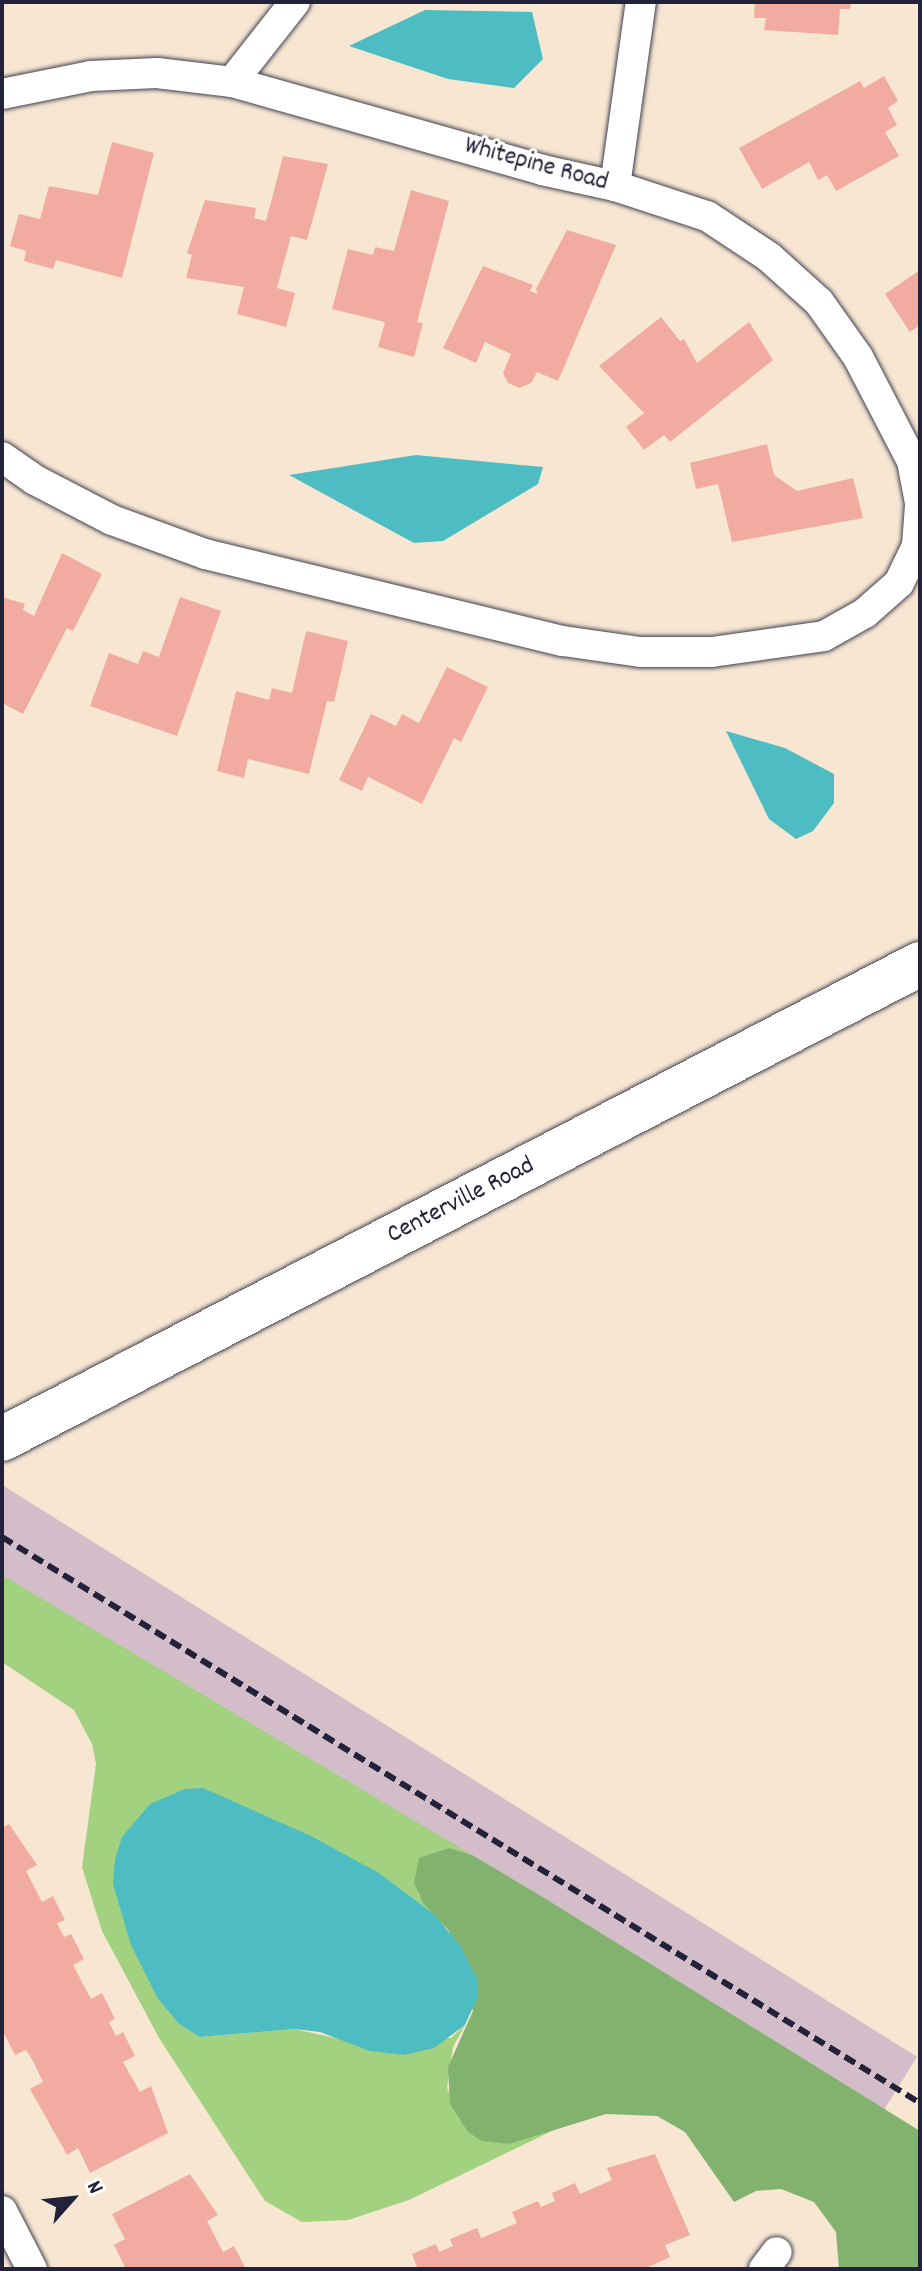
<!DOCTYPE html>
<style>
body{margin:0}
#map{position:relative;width:922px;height:2271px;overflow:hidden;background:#f7e7d2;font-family:Dekko,sans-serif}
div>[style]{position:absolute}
.industrial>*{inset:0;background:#d2bdc8;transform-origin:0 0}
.green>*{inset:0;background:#a2d17f}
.forest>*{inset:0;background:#81b36e}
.water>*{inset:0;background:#4ebcc3}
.building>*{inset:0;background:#f2aba0}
.roads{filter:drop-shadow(0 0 2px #424052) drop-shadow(0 0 2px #424052)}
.minor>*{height:30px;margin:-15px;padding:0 15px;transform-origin:15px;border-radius:15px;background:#fff}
.secondary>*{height:44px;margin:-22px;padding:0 22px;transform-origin:22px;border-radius:22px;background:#fff}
.rail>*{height:6px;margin-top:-3px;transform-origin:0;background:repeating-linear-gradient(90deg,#22223b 0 12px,transparent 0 18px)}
span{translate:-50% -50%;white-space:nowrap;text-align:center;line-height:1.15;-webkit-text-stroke:6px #fff;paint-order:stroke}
.street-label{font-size:26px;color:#22223b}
.frame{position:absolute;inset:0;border:4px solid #22223b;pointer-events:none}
.north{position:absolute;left:32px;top:2159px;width:80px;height:80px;-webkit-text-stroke:6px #fff;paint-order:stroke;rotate:63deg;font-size:22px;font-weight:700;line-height:32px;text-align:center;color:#22223b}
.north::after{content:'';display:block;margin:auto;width:28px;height:36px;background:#22223b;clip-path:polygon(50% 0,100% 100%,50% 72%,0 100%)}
</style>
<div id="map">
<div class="industrial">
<div style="left:2px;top:1485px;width:1079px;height:103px;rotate:32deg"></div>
</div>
<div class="green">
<div style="clip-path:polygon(2px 1575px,472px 1855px,449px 1848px,418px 1894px,434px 1914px,379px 1873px,158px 1999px,179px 2024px,200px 2037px,294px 2029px,344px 2040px,451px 2038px,465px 2025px,453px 2047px,447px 2088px,468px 2132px,509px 2144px,560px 2127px,409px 2200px,348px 2220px,302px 2222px,265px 2201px,159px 2038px,102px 1931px,82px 1867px,96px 1764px,92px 1744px,74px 1710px,2px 1662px)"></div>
</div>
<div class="forest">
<div style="clip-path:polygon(449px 1848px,472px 1855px,541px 1896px,920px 2131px,920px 2269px,839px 2269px,836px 2232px,814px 2202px,781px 2189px,756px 2191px,734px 2202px,685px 2132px,657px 2116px,606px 2114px,509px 2144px,482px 2141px,468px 2132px,450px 2104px,448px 2067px,473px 2011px,449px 1931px,423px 1903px,414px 1883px,419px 1858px)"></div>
</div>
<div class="water">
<div style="clip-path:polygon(425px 10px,532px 12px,543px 59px,514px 88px,448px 79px,349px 46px)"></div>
<div style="clip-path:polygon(416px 455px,543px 467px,538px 484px,443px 541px,414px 543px,289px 475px)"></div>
<div style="clip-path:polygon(726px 731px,785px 748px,834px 774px,834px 803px,813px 831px,796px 839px,769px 819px)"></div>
<div style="clip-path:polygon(203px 1788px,311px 1836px,379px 1873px,434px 1914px,461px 1947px,477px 1979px,478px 1996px,465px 2025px,434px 2048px,404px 2055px,370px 2051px,320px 2032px,294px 2029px,200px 2037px,179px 2024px,158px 1999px,131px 1945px,113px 1884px,115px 1859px,122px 1837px,150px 1804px,185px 1789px)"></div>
</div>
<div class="building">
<div style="clip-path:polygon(755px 2px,851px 2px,850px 9px,840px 9px,838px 35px,764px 30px,766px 18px,754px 18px)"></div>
<div style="clip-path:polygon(884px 76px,898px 101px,888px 108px,897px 125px,885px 132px,899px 156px,836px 191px,827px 175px,818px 180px,809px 162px,762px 189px,739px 148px,860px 81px,864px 88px)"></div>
<div style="clip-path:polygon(112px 142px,154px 153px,122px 278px,56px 260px,53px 269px,24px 261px,26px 251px,10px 246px,19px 214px,40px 219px,49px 186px,98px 195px)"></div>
<div style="clip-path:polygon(283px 156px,328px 164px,307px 240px,291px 236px,277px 288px,295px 293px,286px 327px,237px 314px,244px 287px,186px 278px,192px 255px,187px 253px,205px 200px,256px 208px,254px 218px,266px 221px)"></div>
<div style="clip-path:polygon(411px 190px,449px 201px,417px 322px,423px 323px,414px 357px,378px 347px,385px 322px,332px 309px,348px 249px,373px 255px,375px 247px,394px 251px)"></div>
<div style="clip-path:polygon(567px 230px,616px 245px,558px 381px,537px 372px,531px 383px,519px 388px,508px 383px,503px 373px,511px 354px,485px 342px,476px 363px,443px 348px,483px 266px,533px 285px,530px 291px,538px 294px,536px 289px)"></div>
<div style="clip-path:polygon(920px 270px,920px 325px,910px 332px,885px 294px)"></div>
<div style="clip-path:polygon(661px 317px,680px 341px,684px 339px,697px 363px,749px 322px,773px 360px,670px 442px,664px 435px,644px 450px,626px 427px,644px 413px,599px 366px)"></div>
<div style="clip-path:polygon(767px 444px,774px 475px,797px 491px,853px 478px,863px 518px,732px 542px,718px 484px,696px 489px,690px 463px)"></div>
<div style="clip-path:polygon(62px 553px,102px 574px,73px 631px,67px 628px,23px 714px,2px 703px,2px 597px,25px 604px,23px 610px,34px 616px)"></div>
<div style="clip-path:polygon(180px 597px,221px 611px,177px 736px,90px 706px,109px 653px,138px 664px,143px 651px,159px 657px)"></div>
<div style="clip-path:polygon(306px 631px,348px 641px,334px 702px,327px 701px,309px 774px,248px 759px,244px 778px,217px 771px,236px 691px,269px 700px,272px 688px,292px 693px)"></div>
<div style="clip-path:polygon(447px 667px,488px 687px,461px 742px,454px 738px,422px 804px,368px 777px,362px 791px,339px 780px,371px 714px,396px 726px,402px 714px,419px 723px)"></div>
<div style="clip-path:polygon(9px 1824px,37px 1865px,26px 1871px,42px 1902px,53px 1896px,65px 1920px,57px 1923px,64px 1937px,71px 1934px,84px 1959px,73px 1965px,91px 1999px,102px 1993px,115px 2019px,109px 2022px,116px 2036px,123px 2032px,135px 2056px,123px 2062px,140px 2092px,151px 2086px,168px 2133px,90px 2173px,78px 2148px,67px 2155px,30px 2089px,43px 2082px,33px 2061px,26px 2050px,15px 2055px,2px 2030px,2px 1828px)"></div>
<div style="clip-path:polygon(655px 2154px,690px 2235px,665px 2245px,670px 2257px,644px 2269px,412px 2269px,417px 2267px,412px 2254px,436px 2244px,439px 2252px,453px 2246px,450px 2239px,477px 2228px,481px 2238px,517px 2223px,512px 2212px,538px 2201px,541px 2207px,555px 2201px,552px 2193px,575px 2183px,580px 2194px,612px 2180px,607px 2168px)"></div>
<div style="clip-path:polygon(190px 2174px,218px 2215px,207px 2221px,223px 2252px,234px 2246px,246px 2269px,126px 2269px,114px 2245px,125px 2239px,112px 2214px)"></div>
</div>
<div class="roads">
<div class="minor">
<div style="left:232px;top:82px;width:102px;rotate:-51.8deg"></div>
<div style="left:2px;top:94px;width:91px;rotate:-11.4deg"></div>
<div style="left:91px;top:76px;width:66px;rotate:-2.6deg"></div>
<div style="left:157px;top:73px;width:76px;rotate:6.8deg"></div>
<div style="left:232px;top:82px;width:322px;rotate:15.8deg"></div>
<div style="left:542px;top:170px;width:75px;rotate:12.4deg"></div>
<div style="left:615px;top:186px;width:97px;rotate:18.1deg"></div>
<div style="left:707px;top:216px;width:74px;rotate:33.5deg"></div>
<div style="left:769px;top:257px;width:67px;rotate:42deg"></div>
<div style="left:819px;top:302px;width:67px;rotate:54.7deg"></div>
<div style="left:858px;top:357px;width:117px;rotate:62.6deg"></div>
<div style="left:912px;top:461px;width:43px;rotate:79.2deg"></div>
<div style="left:615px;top:186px;width:186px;rotate:-82deg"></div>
<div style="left:2px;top:457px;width:40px;rotate:34.9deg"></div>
<div style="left:35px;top:480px;width:87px;rotate:27.5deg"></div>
<div style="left:112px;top:520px;width:99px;rotate:20.1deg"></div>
<div style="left:205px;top:554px;width:368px;rotate:13.7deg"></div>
<div style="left:563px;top:641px;width:78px;rotate:8.1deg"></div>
<div style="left:640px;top:652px;width:72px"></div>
<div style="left:712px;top:652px;width:113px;rotate:-8.1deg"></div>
<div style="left:824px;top:636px;width:47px;rotate:-29.3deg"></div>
<div style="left:865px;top:613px;width:45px;rotate:-41.4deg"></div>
<div style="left:899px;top:583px;width:41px;rotate:-64.1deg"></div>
<div style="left:917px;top:546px;width:41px;rotate:-85.8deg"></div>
<div style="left:2px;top:2211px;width:65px;rotate:62.7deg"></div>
<div style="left:764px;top:2269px;width:21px;rotate:-53deg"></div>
</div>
<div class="secondary">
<div style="left:2px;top:1439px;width:1034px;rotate:-27.36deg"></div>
</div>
</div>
<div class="rail">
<div style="left:2px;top:1537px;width:1078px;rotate:31.66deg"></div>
</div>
<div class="street-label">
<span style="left:536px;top:165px;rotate:15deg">Whitepine Road</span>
<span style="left:461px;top:1201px;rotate:-27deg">Centerville Road</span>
</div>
<div class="frame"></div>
<div class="north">N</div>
</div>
